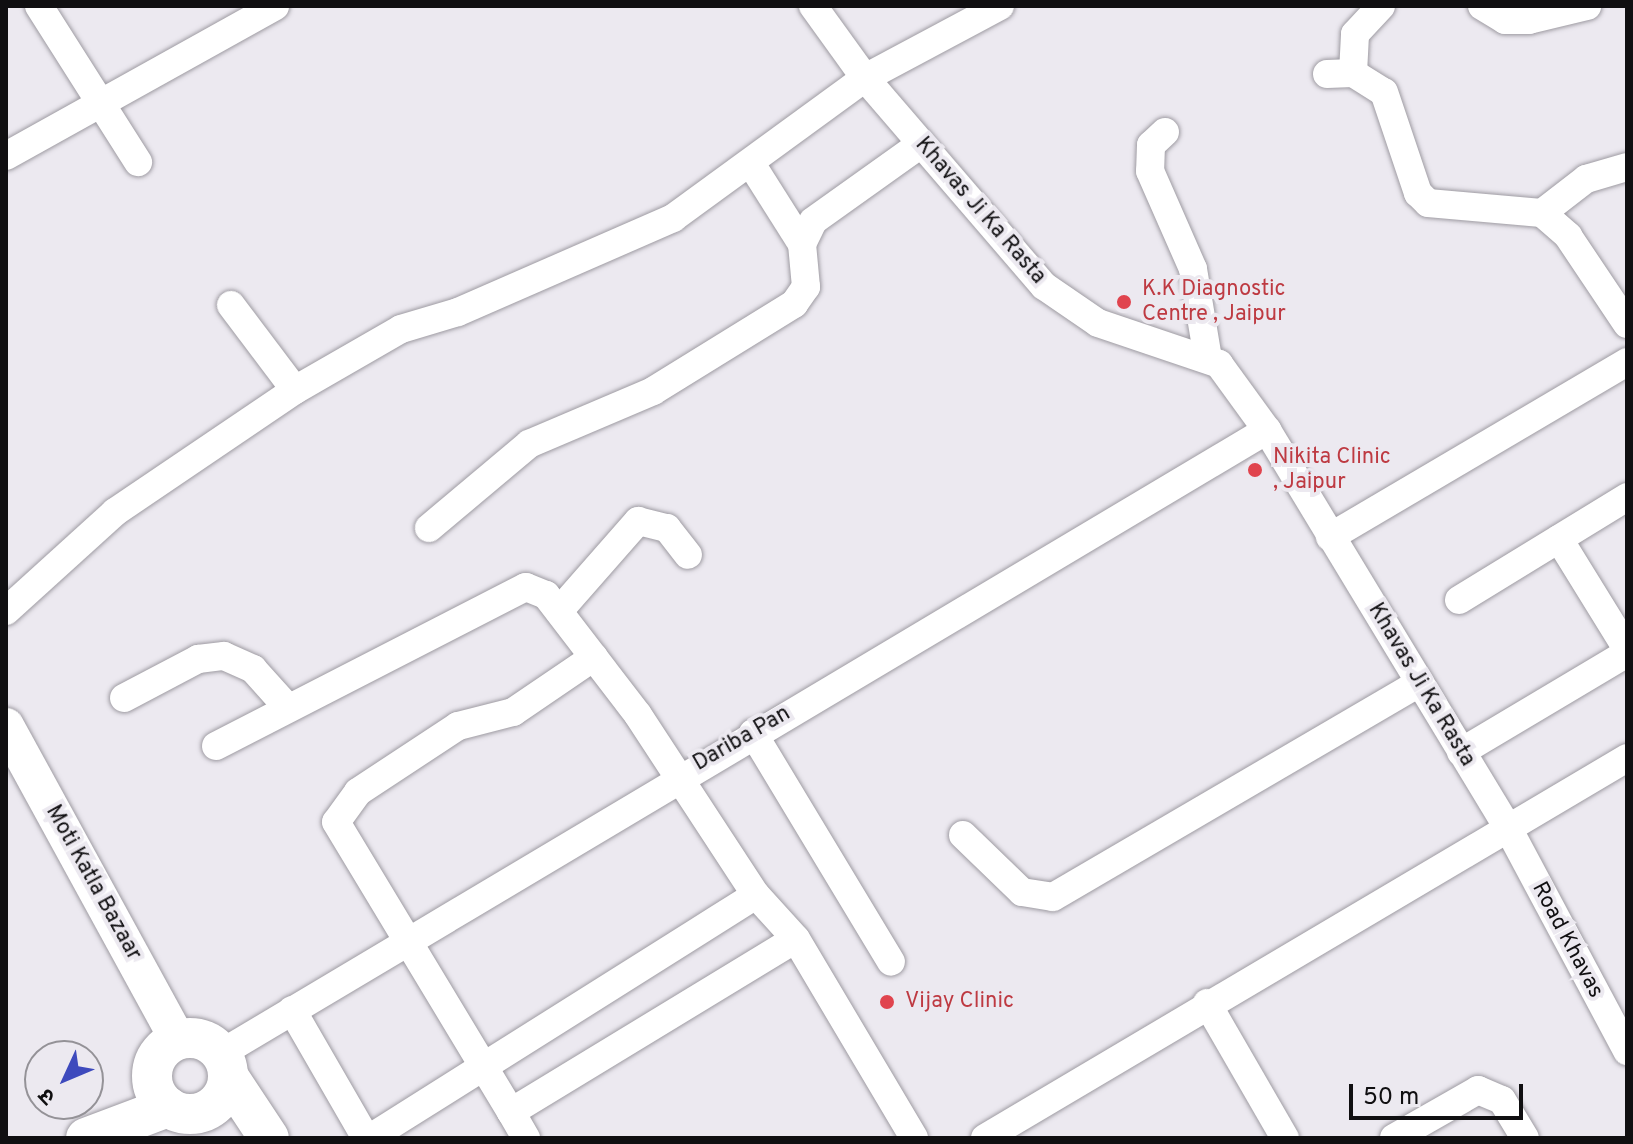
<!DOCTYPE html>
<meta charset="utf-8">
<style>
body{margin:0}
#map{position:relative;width:1633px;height:1144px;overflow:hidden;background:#ece9f0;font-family:Overpass,"Noto Sans Devanagari",sans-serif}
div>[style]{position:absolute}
.roads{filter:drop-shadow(0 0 2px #9e9ba2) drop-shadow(0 0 2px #9e9ba2)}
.minor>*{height:28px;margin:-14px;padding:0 14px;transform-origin:14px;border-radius:14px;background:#fff}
.tertiary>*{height:36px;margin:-18px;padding:0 18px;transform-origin:18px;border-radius:18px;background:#fff}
.secondary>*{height:40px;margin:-20px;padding:0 20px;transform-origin:20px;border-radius:20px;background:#fff}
.secondary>.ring{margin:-20px;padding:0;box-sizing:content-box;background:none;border:40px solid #fff;border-radius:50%}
.dots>*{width:22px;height:22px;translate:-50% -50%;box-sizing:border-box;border:4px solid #ece9f0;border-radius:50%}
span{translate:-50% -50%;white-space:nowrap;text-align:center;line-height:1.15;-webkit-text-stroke:8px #ece9f0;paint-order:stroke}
.street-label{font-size:22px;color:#100f11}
.health-label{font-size:22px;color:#be3a42}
.left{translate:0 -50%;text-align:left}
.frame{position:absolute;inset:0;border:8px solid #100f11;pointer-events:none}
.north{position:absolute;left:24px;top:1040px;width:80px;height:80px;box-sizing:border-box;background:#ece9f0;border:2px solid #949297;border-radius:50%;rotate:226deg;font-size:22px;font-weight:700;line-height:32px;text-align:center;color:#100f11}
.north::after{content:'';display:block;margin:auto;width:28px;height:36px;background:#3e4abd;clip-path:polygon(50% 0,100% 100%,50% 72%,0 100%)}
.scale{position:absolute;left:1349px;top:1084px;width:174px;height:36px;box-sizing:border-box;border:4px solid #100f11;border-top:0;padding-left:10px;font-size:24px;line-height:28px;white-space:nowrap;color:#100f11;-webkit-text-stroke:6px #ece9f0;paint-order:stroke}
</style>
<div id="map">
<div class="roads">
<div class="minor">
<div style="left:39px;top:6px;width:185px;rotate:57.6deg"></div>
<div style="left:813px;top:6px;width:89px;rotate:54.2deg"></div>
<div style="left:865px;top:78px;width:274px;rotate:49.3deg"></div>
<div style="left:1044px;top:286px;width:65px;rotate:34.4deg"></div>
<div style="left:1098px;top:323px;width:128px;rotate:18.7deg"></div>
<div style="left:1219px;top:364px;width:82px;rotate:54deg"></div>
<div style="left:1267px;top:430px;width:465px;rotate:58.8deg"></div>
<div style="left:1508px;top:828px;width:253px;rotate:61.9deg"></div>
<div style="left:1482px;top:6px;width:27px;rotate:31deg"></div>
<div style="left:1505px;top:20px;width:24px"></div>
<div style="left:1529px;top:20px;width:60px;rotate:-13.6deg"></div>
<div style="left:1353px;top:73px;width:39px;rotate:-87deg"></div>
<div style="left:1355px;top:34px;width:38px;rotate:-47deg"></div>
<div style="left:1327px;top:74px;width:26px;rotate:-2deg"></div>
<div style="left:1353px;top:73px;width:36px;rotate:32deg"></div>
<div style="left:1384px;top:92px;width:107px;rotate:71.4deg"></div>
<div style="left:1418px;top:193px;width:14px;rotate:45deg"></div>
<div style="left:1428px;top:203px;width:114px;rotate:5deg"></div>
<div style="left:1542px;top:213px;width:35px;rotate:41deg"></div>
<div style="left:1568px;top:236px;width:106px;rotate:56.2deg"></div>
<div style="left:1165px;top:132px;width:19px;rotate:137deg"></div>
<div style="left:1151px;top:145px;width:26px;rotate:92deg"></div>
<div style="left:1150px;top:171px;width:107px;rotate:66.3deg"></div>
<div style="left:1193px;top:269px;width:91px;rotate:80.5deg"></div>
<div style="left:6px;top:156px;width:308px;rotate:-29.1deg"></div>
<div style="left:752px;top:165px;width:93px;rotate:57.7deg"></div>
<div style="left:1542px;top:213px;width:56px;rotate:-37.7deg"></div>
<div style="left:1586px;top:179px;width:43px;rotate:-16.3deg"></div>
<div style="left:231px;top:305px;width:106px;rotate:53deg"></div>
<div style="left:429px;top:528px;width:131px;rotate:-40deg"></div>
<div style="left:529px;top:444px;width:135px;rotate:-23.1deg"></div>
<div style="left:653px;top:391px;width:166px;rotate:-31.7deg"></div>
<div style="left:794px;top:304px;width:21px;rotate:-55deg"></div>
<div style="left:806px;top:287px;width:43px;rotate:-95.3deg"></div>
<div style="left:802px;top:244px;width:25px;rotate:-64deg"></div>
<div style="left:813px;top:221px;width:133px;rotate:-35.5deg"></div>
<div style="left:1330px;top:537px;width:345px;rotate:-30.5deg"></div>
<div style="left:1559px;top:539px;width:129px;rotate:58.3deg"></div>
<div style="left:1459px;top:600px;width:197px;rotate:-31.5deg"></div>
<div style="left:6px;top:611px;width:147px;rotate:-42.2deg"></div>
<div style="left:115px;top:512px;width:217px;rotate:-34.1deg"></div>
<div style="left:295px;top:390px;width:122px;rotate:-29.9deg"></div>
<div style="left:401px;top:329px;width:59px;rotate:-16.6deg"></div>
<div style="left:458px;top:312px;width:235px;rotate:-23.6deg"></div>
<div style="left:673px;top:218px;width:238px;rotate:-36.1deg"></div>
<div style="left:865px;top:78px;width:153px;rotate:-28.1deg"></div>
<div style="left:559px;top:611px;width:120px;rotate:-48.7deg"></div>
<div style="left:638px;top:521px;width:30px;rotate:14deg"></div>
<div style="left:667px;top:528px;width:34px;rotate:52deg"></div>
<div style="left:594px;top:657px;width:98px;rotate:145.8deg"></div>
<div style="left:513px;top:712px;width:57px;rotate:165.7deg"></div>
<div style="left:458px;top:726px;width:120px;rotate:146.6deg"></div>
<div style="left:358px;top:792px;width:37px;rotate:126deg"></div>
<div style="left:336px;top:822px;width:339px;rotate:58.9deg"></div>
<div style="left:511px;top:1112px;width:333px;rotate:-31.3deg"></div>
<div style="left:124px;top:698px;width:84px;rotate:-27.8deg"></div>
<div style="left:198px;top:659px;width:26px;rotate:-7deg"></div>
<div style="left:224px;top:656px;width:32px;rotate:24deg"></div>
<div style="left:253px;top:669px;width:52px;rotate:48.1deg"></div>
<div style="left:753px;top:733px;width:267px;rotate:58.9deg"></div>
<div style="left:216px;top:746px;width:348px;rotate:-27.2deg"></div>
<div style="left:526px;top:587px;width:22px;rotate:22deg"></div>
<div style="left:546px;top:595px;width:151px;rotate:52.5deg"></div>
<div style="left:638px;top:715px;width:215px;rotate:56.8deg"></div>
<div style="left:1461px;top:752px;width:193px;rotate:-30.8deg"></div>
<div style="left:963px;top:835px;width:82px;rotate:44deg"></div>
<div style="left:1022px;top:892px;width:31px;rotate:9deg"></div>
<div style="left:1053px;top:897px;width:423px;rotate:-30.3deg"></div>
<div style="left:1207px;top:1003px;width:156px;rotate:60deg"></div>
<div style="left:292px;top:1010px;width:148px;rotate:60deg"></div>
<div style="left:220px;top:1054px;width:1219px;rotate:-30.79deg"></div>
<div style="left:511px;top:1112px;width:30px;rotate:60deg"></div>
<div style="left:370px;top:1138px;width:456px;rotate:-32.2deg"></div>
<div style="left:756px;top:895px;width:59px;rotate:47.7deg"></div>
<div style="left:796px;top:939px;width:231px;rotate:59.3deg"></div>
<div style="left:985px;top:1138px;width:746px;rotate:-30.62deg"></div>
<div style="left:1394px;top:1138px;width:97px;rotate:-29.7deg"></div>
<div style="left:1478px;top:1090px;width:26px;rotate:23deg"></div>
<div style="left:1502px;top:1100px;width:44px;rotate:58.8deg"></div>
</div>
<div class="tertiary">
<div style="left:6px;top:726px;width:358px;rotate:61.3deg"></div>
</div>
<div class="secondary">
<div class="ring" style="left:152px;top:1038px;width:36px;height:36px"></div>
<div style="left:228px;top:1076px;width:74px;rotate:56.5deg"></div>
<div style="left:86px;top:1138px;width:88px;rotate:-20.7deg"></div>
</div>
</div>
<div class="dots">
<div style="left:1124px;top:302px;background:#e0444e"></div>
<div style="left:1255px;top:470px;background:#e0444e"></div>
<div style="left:887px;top:1002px;background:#e0444e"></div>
</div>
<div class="street-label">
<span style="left:980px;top:211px;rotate:49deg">Khavas Ji Ka Rasta</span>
<span style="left:1421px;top:685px;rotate:59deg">Khavas Ji Ka Rasta</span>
<span style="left:742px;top:739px;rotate:-30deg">Dariba Pan</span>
<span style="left:93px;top:883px;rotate:61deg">Moti Katla Bazaar</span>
<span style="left:1567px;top:940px;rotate:62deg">Road Khavas</span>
</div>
<div class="health-label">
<span class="left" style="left:1142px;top:302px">K.K Diagnostic<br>Centre , Jaipur</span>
<span class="left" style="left:1273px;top:470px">Nikita Clinic<br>, Jaipur</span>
<span class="left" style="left:905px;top:1002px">Vijay Clinic</span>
</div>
<div class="frame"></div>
<div class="north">उ</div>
<div class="scale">50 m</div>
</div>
